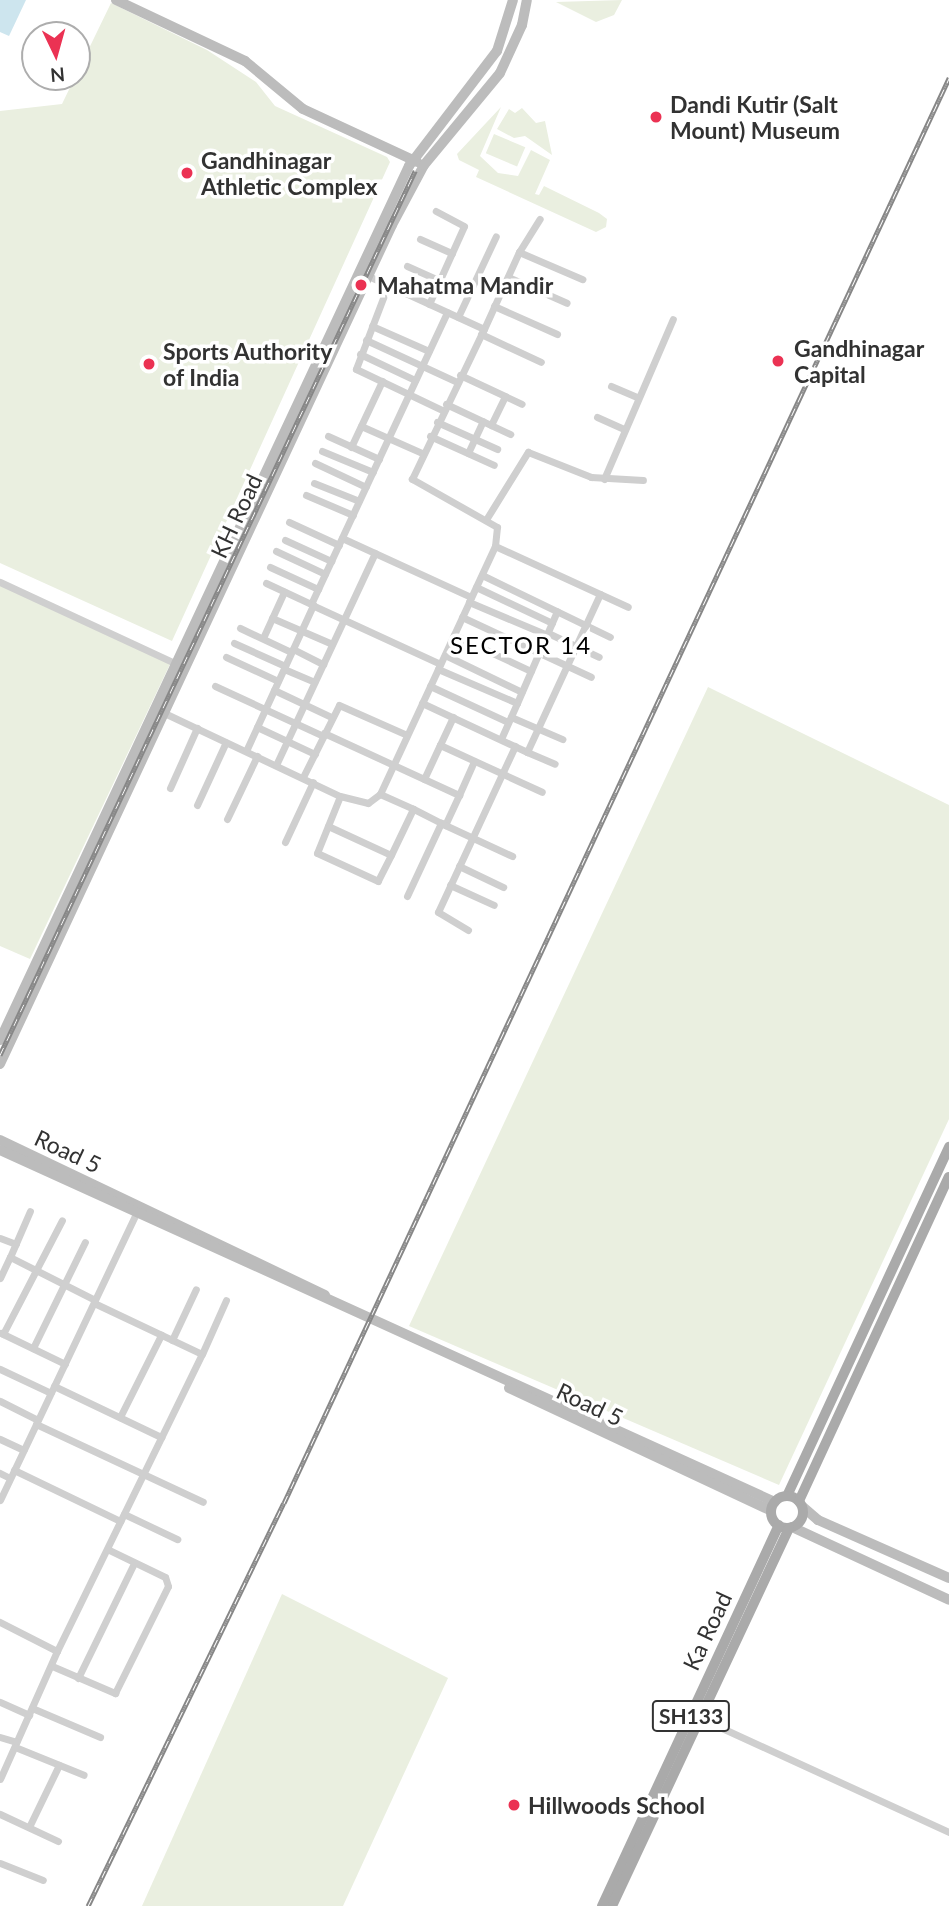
<!DOCTYPE html>
<style>
body{margin:0}
#map{position:relative;width:949px;height:1906px;overflow:hidden;background:#fff;font-family:Lato,sans-serif}
div>[style]{position:absolute}
.green>*{inset:0;background:#eaefe0;transform-origin:0 0}
.water>*{inset:0;background:#cde5ee}
.street>*{height:7px;margin:-3.5px;padding:0 3.5px;transform-origin:3.5px;border-radius:3.5px;background:#cfcfcf}
.secondary>*{height:10px;margin:-5px;padding:0 5px;transform-origin:5px;border-radius:5px;background:#bcbcbc}
.primary>*{height:10px;margin:-5px;padding:0 5px;transform-origin:5px;border-radius:5px;background:#aaa}
.primary>.ring{margin:-5px;padding:0;box-sizing:content-box;background:none;border:10px solid #aaa;border-radius:50%}
.rail>*{height:5px;margin-top:-2.5px;transform-origin:0;background:repeating-linear-gradient(90deg,#fff 0 8px,#878787 0 16px);box-sizing:border-box;border-block:2px solid #878787}
.dots>*{width:19px;height:19px;translate:-50% -50%;box-sizing:border-box;border:4px solid #fff;border-radius:50%}
span{translate:-50% -50%;white-space:nowrap;text-align:center;line-height:1.15;-webkit-text-stroke:7px #fff;paint-order:stroke}
.shield-label span{padding:2px 5px;background:#fff;border:2px solid;border-radius:5px;-webkit-text-stroke-width:0}
.shield-label{font-size:21px;color:#323232;font-weight:700}
.poi-label{font-size:23px;color:#323232;font-weight:700}
.left{translate:0 -50%;text-align:left}
.street-label{font-size:23px;color:#323232}
.neighbourhood-label{font-size:24px;color:#000;letter-spacing:2px}
.north{position:absolute;left:21px;top:21px;width:70px;height:70px;box-sizing:border-box;background:#fff;border:2px solid #adadad;border-radius:50%;rotate:175deg;font-size:19px;font-weight:700;line-height:28px;text-align:center;color:#323232}
.north::after{content:'';display:block;margin:auto;width:24px;height:32px;background:#eb3253;clip-path:polygon(50% 0,100% 100%,50% 72%,0 100%)}
</style>
<div id="map">
<div class="green">
<div style="clip-path:polygon(622px 0,614px 15px,596px 22px,556px 2px)"></div>
<div style="clip-path:polygon(111px 3px,207px 50px,256px 82px,275px 106px,387px 157px,390px 162px,172px 641px,0 563px,0 111px,62px 104px)"></div>
<div style="clip-path:polygon(501px 107px,480px 156px,498px 173px,518px 176px,531px 150px,550px 160px,535px 194px,539px 195px,544px 186px,599px 213px,607px 219px,606px 227px,596px 232px,476px 177px,479px 170px,459px 160px,457px 154px)"></div>
<div style="clip-path:polygon(522px 108px,536px 123px,545px 121px,552px 155px,525px 136px,514px 138px,497px 129px,509px 109px,515px 113px)"></div>
<div style="left:494px;top:134px;width:34px;height:21px;rotate:23deg"></div>
<div style="clip-path:polygon(0 579px,172px 660px,30px 959px,0 946px)"></div>
<div style="clip-path:polygon(708px 687px,949px 805px,949px 1119px,779px 1485px,409px 1326px)"></div>
<div style="clip-path:polygon(282px 1594px,448px 1678px,343px 1906px,142px 1906px)"></div>
</div>
<div class="water">
<div style="clip-path:polygon(0 0,26px 0,9px 36px,0 32px)"></div>
</div>
<div class="street">
<div style="left:420px;top:239px;width:35px;rotate:24deg"></div>
<div style="left:519px;top:252px;width:39px;rotate:-58deg"></div>
<div style="left:407px;top:266px;width:36px;rotate:24deg"></div>
<div style="left:508px;top:277px;width:64px;rotate:23.8deg"></div>
<div style="left:388px;top:285px;width:90px;rotate:110.9deg"></div>
<div style="left:356px;top:369px;width:95px;rotate:25.5deg"></div>
<div style="left:429px;top:304px;width:85px;rotate:-65.8deg"></div>
<div style="left:464px;top:226px;width:32px;rotate:-152deg"></div>
<div style="left:494px;top:306px;width:69px;rotate:24deg"></div>
<div style="left:458px;top:317px;width:89px;rotate:-64.9deg"></div>
<div style="left:372px;top:326px;width:62px;rotate:23.7deg"></div>
<div style="left:484px;top:329px;width:85px;rotate:-65.6deg"></div>
<div style="left:519px;top:252px;width:69px;rotate:23.2deg"></div>
<div style="left:481px;top:334px;width:66px;rotate:25deg"></div>
<div style="left:366px;top:340px;width:100px;rotate:24.8deg"></div>
<div style="left:360px;top:354px;width:61px;rotate:25.3deg"></div>
<div style="left:460px;top:375px;width:68px;rotate:25.1deg"></div>
<div style="left:611px;top:386px;width:28px;rotate:23deg"></div>
<div style="left:446px;top:404px;width:71px;rotate:25.1deg"></div>
<div style="left:597px;top:417px;width:30px;rotate:24deg"></div>
<div style="left:437px;top:422px;width:66px;rotate:24.2deg"></div>
<div style="left:491px;top:425px;width:32px;rotate:-64deg"></div>
<div style="left:361px;top:426px;width:67px;rotate:23.9deg"></div>
<div style="left:328px;top:436px;width:56px;rotate:24.3deg"></div>
<div style="left:430px;top:436px;width:70px;rotate:24.4deg"></div>
<div style="left:351px;top:447px;width:73px;rotate:-64.8deg"></div>
<div style="left:322px;top:451px;width:55px;rotate:22.4deg"></div>
<div style="left:468px;top:453px;width:35px;rotate:-65deg"></div>
<div style="left:315px;top:463px;width:56px;rotate:25.2deg"></div>
<div style="left:604px;top:479px;width:174px;rotate:-66.7deg"></div>
<div style="left:314px;top:483px;width:48px;rotate:21.8deg"></div>
<div style="left:306px;top:495px;width:51px;rotate:23.1deg"></div>
<div style="left:487px;top:518px;width:78px;rotate:-58.2deg"></div>
<div style="left:528px;top:452px;width:68px;rotate:21.6deg"></div>
<div style="left:591px;top:477px;width:52px;rotate:3.3deg"></div>
<div style="left:289px;top:522px;width:55px;rotate:24.7deg"></div>
<div style="left:342px;top:538px;width:142px;rotate:24.6deg"></div>
<div style="left:285px;top:540px;width:51px;rotate:24.5deg"></div>
<div style="left:495px;top:546px;width:146px;rotate:24.6deg"></div>
<div style="left:276px;top:551px;width:54px;rotate:25.1deg"></div>
<div style="left:270px;top:567px;width:53px;rotate:24.6deg"></div>
<div style="left:482px;top:575px;width:142px;rotate:25.8deg"></div>
<div style="left:0;top:582px;width:197px;rotate:24.9deg"></div>
<div style="left:266px;top:583px;width:50px;rotate:25deg"></div>
<div style="left:311px;top:604px;width:322px;rotate:-65deg"></div>
<div style="left:476px;top:587px;width:84px;rotate:25.3deg"></div>
<div style="left:469px;top:602px;width:85px;rotate:22.9deg"></div>
<div style="left:312px;top:605px;width:141px;rotate:24.7deg"></div>
<div style="left:462px;top:617px;width:142px;rotate:24.9deg"></div>
<div style="left:272px;top:618px;width:65px;rotate:23.4deg"></div>
<div style="left:240px;top:628px;width:56px;rotate:25.2deg"></div>
<div style="left:548px;top:633px;width:56px;rotate:25.2deg"></div>
<div style="left:454px;top:635px;width:85px;rotate:25.1deg"></div>
<div style="left:263px;top:638px;width:51px;rotate:-65.5deg"></div>
<div style="left:234px;top:643px;width:56px;rotate:24.3deg"></div>
<div style="left:293px;top:649px;width:34px;rotate:27deg"></div>
<div style="left:445px;top:655px;width:85px;rotate:25.7deg"></div>
<div style="left:226px;top:657px;width:57px;rotate:24.8deg"></div>
<div style="left:284px;top:669px;width:33px;rotate:23deg"></div>
<div style="left:438px;top:669px;width:86px;rotate:23.3deg"></div>
<div style="left:517px;top:703px;width:100px;rotate:-66.5deg"></div>
<div style="left:215px;top:686px;width:119px;rotate:24.8deg"></div>
<div style="left:430px;top:686px;width:86px;rotate:24.8deg"></div>
<div style="left:274px;top:690px;width:63px;rotate:25.3deg"></div>
<div style="left:422px;top:703px;width:116px;rotate:25deg"></div>
<div style="left:527px;top:752px;width:174px;rotate:-65.2deg"></div>
<div style="left:160px;top:711px;width:199px;rotate:25.3deg"></div>
<div style="left:340px;top:796px;width:29px;rotate:14deg"></div>
<div style="left:368px;top:803px;width:15px;rotate:-37deg"></div>
<div style="left:380px;top:794px;width:212px;rotate:-65.1deg"></div>
<div style="left:469px;top:602px;width:62px;rotate:-65.1deg"></div>
<div style="left:495px;top:546px;width:19px;rotate:-84deg"></div>
<div style="left:497px;top:527px;width:98px;rotate:-150.5deg"></div>
<div style="left:412px;top:479px;width:166px;rotate:-64.4deg"></div>
<div style="left:484px;top:329px;width:132px;rotate:-155.4deg"></div>
<div style="left:453px;top:717px;width:31px;rotate:115deg"></div>
<div style="left:440px;top:745px;width:112px;rotate:24.7deg"></div>
<div style="left:511px;top:717px;width:56px;rotate:23.3deg"></div>
<div style="left:257px;top:727px;width:64px;rotate:25deg"></div>
<div style="left:324px;top:733px;width:149px;rotate:24.7deg"></div>
<div style="left:459px;top:795px;width:33px;rotate:115deg"></div>
<div style="left:445px;top:825px;width:36px;rotate:-153deg"></div>
<div style="left:501px;top:739px;width:39px;rotate:-66deg"></div>
<div style="left:246px;top:751px;width:161px;rotate:-65.3deg"></div>
<div style="left:527px;top:752px;width:30px;rotate:23deg"></div>
<div style="left:276px;top:765px;width:234px;rotate:-65deg"></div>
<div style="left:303px;top:777px;width:80px;rotate:-63.4deg"></div>
<div style="left:339px;top:705px;width:74px;rotate:23.8deg"></div>
<div style="left:424px;top:779px;width:38px;rotate:-65deg"></div>
<div style="left:170px;top:788px;width:66px;rotate:-65.8deg"></div>
<div style="left:380px;top:794px;width:36px;rotate:24deg"></div>
<div style="left:413px;top:809px;width:51px;rotate:115.6deg"></div>
<div style="left:459px;top:795px;width:37px;rotate:-66deg"></div>
<div style="left:197px;top:805px;width:69px;rotate:-65.3deg"></div>
<div style="left:227px;top:819px;width:70px;rotate:-64.5deg"></div>
<div style="left:445px;top:825px;width:74px;rotate:24.8deg"></div>
<div style="left:328px;top:826px;width:69px;rotate:24.7deg"></div>
<div style="left:391px;top:855px;width:29px;rotate:117deg"></div>
<div style="left:378px;top:881px;width:67px;rotate:-155.3deg"></div>
<div style="left:317px;top:853px;width:61px;rotate:-68deg"></div>
<div style="left:285px;top:842px;width:66px;rotate:-65deg"></div>
<div style="left:459px;top:866px;width:49px;rotate:25.5deg"></div>
<div style="left:450px;top:885px;width:48px;rotate:24.4deg"></div>
<div style="left:407px;top:896px;width:81px;rotate:-65deg"></div>
<div style="left:468px;top:930px;width:35px;rotate:-149deg"></div>
<div style="left:438px;top:912px;width:183px;rotate:-65.1deg"></div>
<div style="left:0;top:1238px;width:17px;rotate:21deg"></div>
<div style="left:10px;top:1257px;width:50px;rotate:-66.5deg"></div>
<div style="left:0;top:1278px;width:23px;rotate:-65deg"></div>
<div style="left:10px;top:1257px;width:95px;rotate:26.8deg"></div>
<div style="left:94px;top:1303px;width:119px;rotate:25.3deg"></div>
<div style="left:202px;top:1354px;width:59px;rotate:-66deg"></div>
<div style="left:1px;top:1333px;width:71px;rotate:25.8deg"></div>
<div style="left:3px;top:1334px;width:128px;rotate:-62.6deg"></div>
<div style="left:172px;top:1340px;width:56px;rotate:-64.8deg"></div>
<div style="left:33px;top:1348px;width:118px;rotate:-63.9deg"></div>
<div style="left:0;top:1369px;width:56px;rotate:25.2deg"></div>
<div style="left:54px;top:1386px;width:119px;rotate:25.5deg"></div>
<div style="left:0;top:1401px;width:42px;rotate:26.6deg"></div>
<div style="left:120px;top:1417px;width:92px;rotate:-63.4deg"></div>
<div style="left:36px;top:1424px;width:184px;rotate:25deg"></div>
<div style="left:0;top:1439px;width:26px;rotate:25deg"></div>
<div style="left:14px;top:1470px;width:118px;rotate:25.7deg"></div>
<div style="left:0;top:1473px;width:11px;rotate:27deg"></div>
<div style="left:0;top:1500px;width:321px;rotate:-64.6deg"></div>
<div style="left:124px;top:1514px;width:59px;rotate:25.3deg"></div>
<div style="left:0;top:1622px;width:64px;rotate:27deg"></div>
<div style="left:57px;top:1651px;width:140px;rotate:114deg"></div>
<div style="left:57px;top:1651px;width:331px;rotate:-64deg"></div>
<div style="left:52px;top:1666px;width:69px;rotate:23.2deg"></div>
<div style="left:115px;top:1693px;width:119px;rotate:-63.6deg"></div>
<div style="left:168px;top:1586px;width:9px;rotate:-108deg"></div>
<div style="left:165px;top:1577px;width:64px;rotate:-154.2deg"></div>
<div style="left:78px;top:1678px;width:128px;rotate:-64deg"></div>
<div style="left:0;top:1702px;width:32px;rotate:24deg"></div>
<div style="left:32px;top:1708px;width:74px;rotate:23.1deg"></div>
<div style="left:700px;top:1718px;width:274px;rotate:24.6deg"></div>
<div style="left:0;top:1737px;width:17px;rotate:17deg"></div>
<div style="left:15px;top:1747px;width:74px;rotate:22.1deg"></div>
<div style="left:0;top:1814px;width:64px;rotate:25deg"></div>
<div style="left:29px;top:1827px;width:69px;rotate:-64.2deg"></div>
<div style="left:0;top:1863px;width:46px;rotate:21.6deg"></div>
</div>
<div class="secondary">
<div style="left:116px;top:0;width:143px;rotate:25.3deg"></div>
<div style="left:245px;top:61px;width:75px;rotate:39.6deg"></div>
<div style="left:303px;top:109px;width:126px;rotate:24.9deg"></div>
<div style="left:0;top:1040px;width:965px;rotate:-64.92deg"></div>
<div style="left:409px;top:166px;width:145px;rotate:-52.6deg"></div>
<div style="left:497px;top:51px;width:53px;rotate:-72.6deg"></div>
<div style="left:0;top:1064px;width:926px;rotate:-64.96deg"></div>
<div style="left:392px;top:225px;width:68px;rotate:-61.9deg"></div>
<div style="left:424px;top:165px;width:119px;rotate:-50.4deg"></div>
<div style="left:500px;top:73px;width:53px;rotate:-65.4deg"></div>
<div style="left:522px;top:25px;width:25px;rotate:-79deg"></div>
<div style="left:0;top:1140px;width:360px;rotate:25.5deg"></div>
<div style="left:0;top:1150px;width:851px;rotate:24.43deg"></div>
<div style="left:509px;top:1388px;width:289px;rotate:25.1deg"></div>
<div style="left:803px;top:1507px;width:20px;rotate:41deg"></div>
<div style="left:818px;top:1520px;width:143px;rotate:23.9deg"></div>
<div style="left:792px;top:1527px;width:173px;rotate:24.9deg"></div>
</div>
<div class="primary">
<div style="left:787px;top:1496px;width:385px;rotate:-65.1deg"></div>
<div class="ring" style="left:771px;top:1496px;width:22px;height:22px"></div>
<div style="left:799px;top:1501px;width:357px;rotate:-65.2deg"></div>
<div style="left:602px;top:1906px;width:420px;rotate:-65.1deg"></div>
<div style="left:612px;top:1906px;width:417px;rotate:-64.9deg"></div>
</div>
<div class="rail">
<div style="left:0;top:1055px;width:977px;rotate:-64.85deg"></div>
<div style="left:88px;top:1906px;width:448px;rotate:-64.1deg"></div>
<div style="left:284px;top:1503px;width:1573px;rotate:-64.98deg"></div>
</div>
<div class="dots">
<div style="left:656px;top:117px;background:#eb3253"></div>
<div style="left:187px;top:173px;background:#eb3253"></div>
<div style="left:361px;top:285px;background:#eb3253"></div>
<div style="left:778px;top:361px;background:#eb3253"></div>
<div style="left:149px;top:364px;background:#eb3253"></div>
<div style="left:514px;top:1805px;background:#eb3253"></div>
</div>
<div class="shield-label">
<span style="left:691px;top:1716px">SH133</span>
</div>
<div class="poi-label">
<span class="left" style="left:670px;top:117px">Dandi Kutir (Salt<br>Mount) Museum</span>
<span class="left" style="left:201px;top:173px">Gandhinagar<br>Athletic Complex</span>
<span class="left" style="left:377px;top:285px">Mahatma Mandir</span>
<span class="left" style="left:794px;top:361px">Gandhinagar<br>Capital</span>
<span class="left" style="left:163px;top:364px">Sports Authority<br>of India</span>
<span class="left" style="left:528px;top:1805px">Hillwoods School</span>
</div>
<div class="street-label">
<span style="left:236px;top:516px;rotate:-65deg">KH Road</span>
<span style="left:68px;top:1151px;rotate:25deg">Road 5</span>
<span style="left:590px;top:1404px;rotate:25deg">Road 5</span>
<span style="left:707px;top:1631px;rotate:-65deg">Ka Road</span>
</div>
<div class="neighbourhood-label">
<span style="left:521px;top:645px">SECTOR 14</span>
</div>
<div class="north">N</div>
</div>
